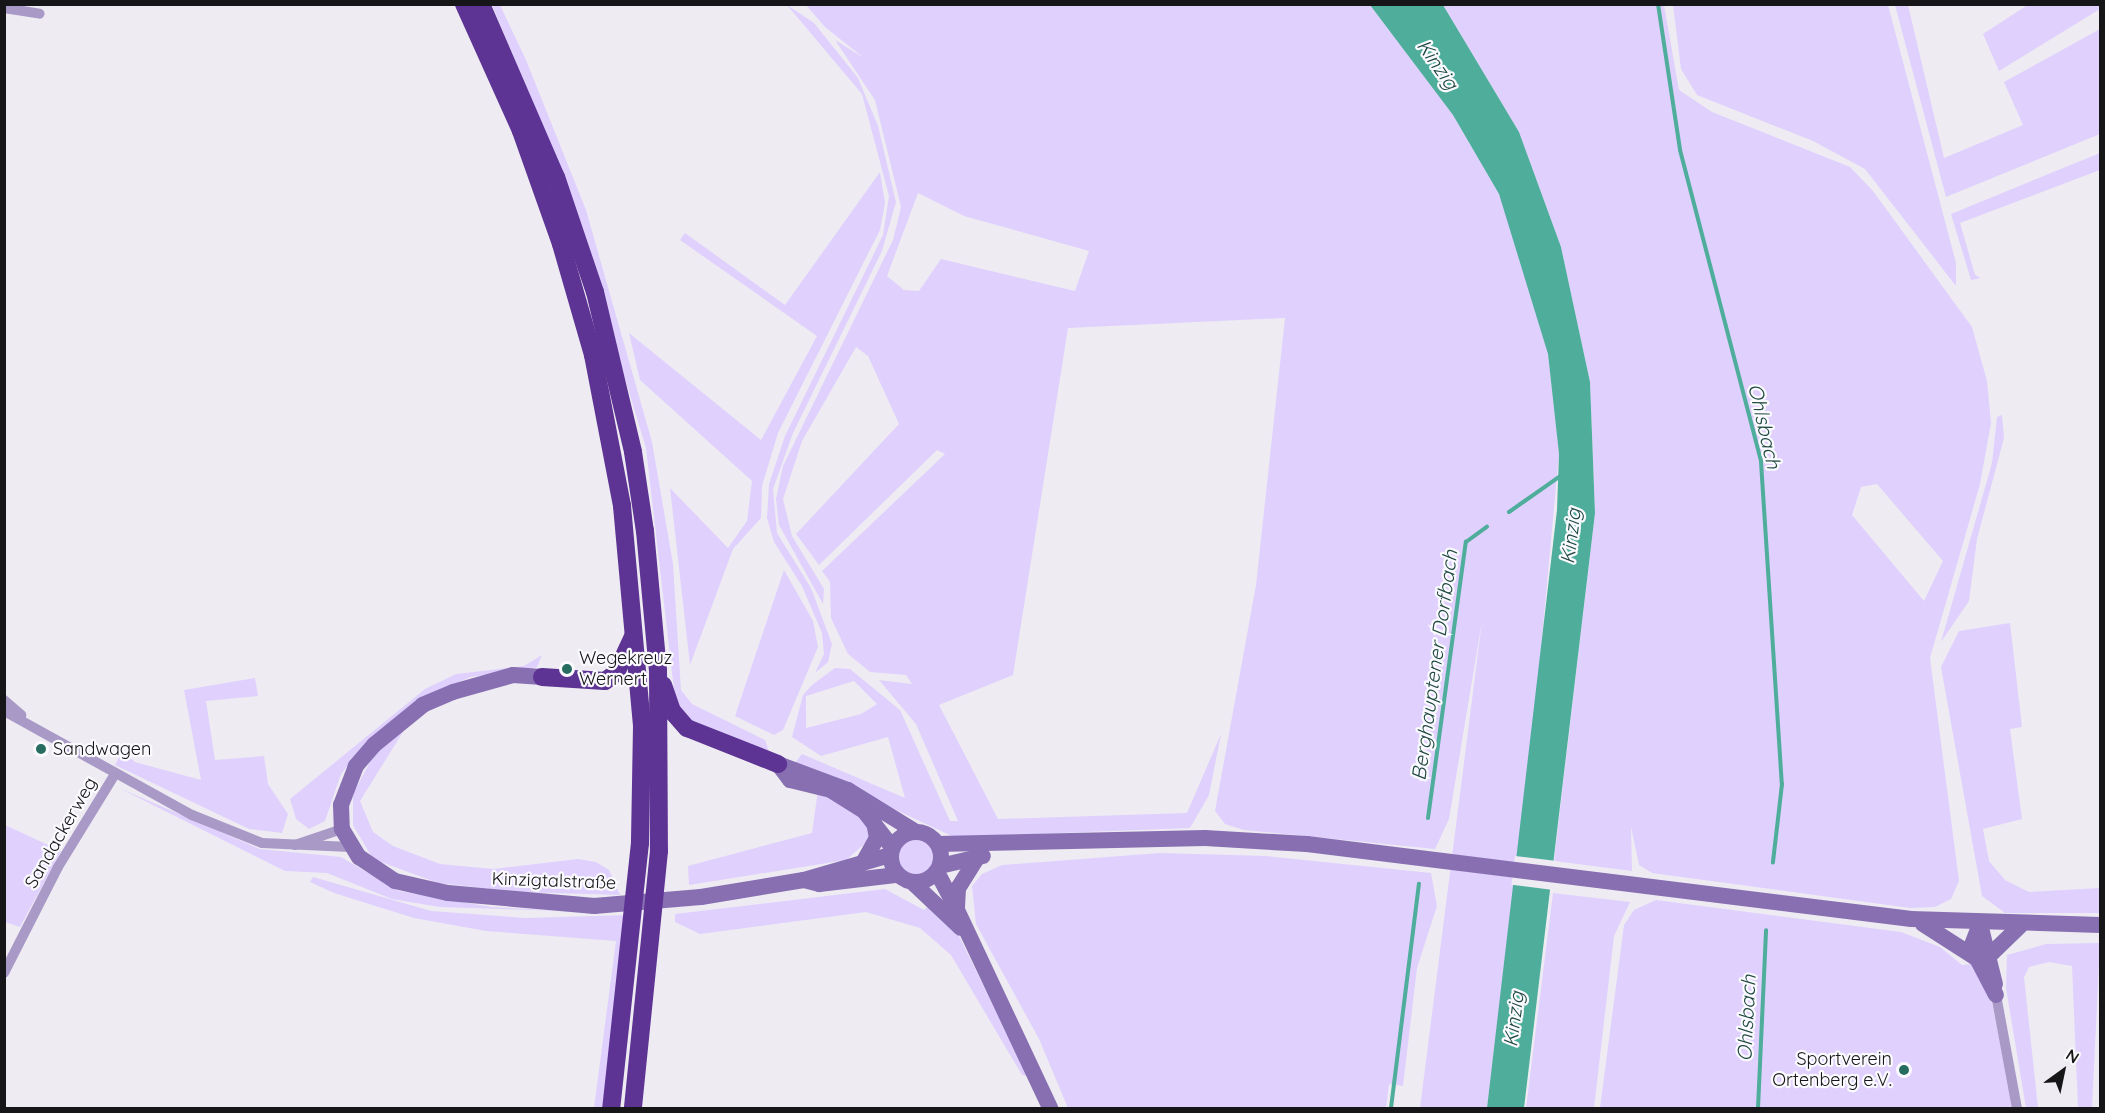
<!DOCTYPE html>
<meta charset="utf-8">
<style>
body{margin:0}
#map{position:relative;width:2105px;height:1113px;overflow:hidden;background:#eeecf2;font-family:Quicksand,sans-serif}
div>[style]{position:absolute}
.green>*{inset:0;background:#dfd0fe}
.round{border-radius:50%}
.water>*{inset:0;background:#4fad9b}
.pier>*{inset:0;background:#eeecf2;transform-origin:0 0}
.stream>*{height:4px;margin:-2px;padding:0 2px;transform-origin:2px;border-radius:2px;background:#4fad9b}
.street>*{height:10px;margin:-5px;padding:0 5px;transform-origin:5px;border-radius:5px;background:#a999c7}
.secondary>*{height:16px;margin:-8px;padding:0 8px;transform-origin:8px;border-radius:8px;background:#886fb2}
.secondary>.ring{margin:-8px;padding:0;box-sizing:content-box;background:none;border:16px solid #886fb2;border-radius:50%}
.highway>*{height:18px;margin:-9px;padding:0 9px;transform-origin:9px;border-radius:9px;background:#5d3394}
.dots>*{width:16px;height:16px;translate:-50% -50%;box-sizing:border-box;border:3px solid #fbfafe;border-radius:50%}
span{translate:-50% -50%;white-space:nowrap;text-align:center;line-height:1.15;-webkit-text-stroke:4.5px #fbfafe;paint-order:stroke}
.poi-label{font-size:18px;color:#161517}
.left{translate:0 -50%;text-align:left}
.right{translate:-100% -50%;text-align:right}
.street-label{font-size:18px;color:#161517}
.water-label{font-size:20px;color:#1e4840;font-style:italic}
.frame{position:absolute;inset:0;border:6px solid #161517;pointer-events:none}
.north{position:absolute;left:2033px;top:1041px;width:60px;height:60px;-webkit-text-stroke:4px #fbfafe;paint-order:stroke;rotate:33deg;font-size:16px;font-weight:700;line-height:24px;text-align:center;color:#161517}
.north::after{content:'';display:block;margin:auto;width:21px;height:27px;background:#161517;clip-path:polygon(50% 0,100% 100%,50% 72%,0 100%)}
</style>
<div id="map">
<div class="green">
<div style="clip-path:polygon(2029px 4px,2100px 5px,2100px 9px,1999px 71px,1983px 34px)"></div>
<div style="clip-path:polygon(492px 5px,500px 5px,526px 60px,586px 210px,652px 442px,673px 564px,681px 690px,692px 704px,765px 740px,770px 754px,701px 732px,676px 707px,646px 448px,563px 174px)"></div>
<div style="clip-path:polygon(787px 5px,814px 23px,858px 78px,878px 126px,896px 202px,882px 251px,793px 433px,773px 489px,777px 533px,811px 588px,832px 644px,828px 662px,815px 673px,824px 654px,822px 633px,802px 586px,774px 542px,767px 518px,769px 484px,785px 436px,883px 235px,889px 196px,862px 94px)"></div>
<div style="clip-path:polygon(evenodd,806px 5px,1370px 5px,1453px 115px,1499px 194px,1525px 266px,1548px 354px,1559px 454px,1535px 713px,1487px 1108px,1420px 1108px,1482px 621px,1449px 819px,1435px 849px,1244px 830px,1225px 824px,1215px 811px,1256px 585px,1285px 318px,1068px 328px,1013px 675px,939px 705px,998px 819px,1187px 813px,1221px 734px,1209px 795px,1190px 828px,954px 837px,795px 763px,802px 754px,905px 798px,888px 737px,821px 756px,792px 737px,803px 695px,812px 685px,835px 668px,850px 669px,900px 710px,950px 821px,958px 821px,916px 724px,879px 680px,912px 684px,906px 675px,870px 672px,848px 654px,831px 618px,830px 582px,822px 571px,945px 454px,937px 450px,819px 565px,796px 534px,899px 424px,868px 356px,856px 347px,802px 441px,783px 499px,792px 536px,824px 589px,823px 604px,779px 525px,776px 499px,783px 466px,893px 240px,901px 207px,875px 100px,835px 40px,864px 58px,825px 27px,806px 5px,918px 193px,964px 216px,1089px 251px,1075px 291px,941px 259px,919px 291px,904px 290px,887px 276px,918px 193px,806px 5px,854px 681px,877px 704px,861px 714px,806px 728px,806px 696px,854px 681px)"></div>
<div style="clip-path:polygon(evenodd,1443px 5px,1664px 5px,1679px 90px,1712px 112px,1850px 167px,1873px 191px,1972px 327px,1987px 381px,1991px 423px,1980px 484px,1930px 658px,1959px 881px,1951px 899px,1935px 907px,1910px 908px,1652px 873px,1639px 865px,1631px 827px,1632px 871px,1554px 861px,1595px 513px,1590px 382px,1561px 247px,1519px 132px,1443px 5px,1877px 484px,1943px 561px,1924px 601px,1852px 515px,1861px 487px,1877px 484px)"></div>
<div style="clip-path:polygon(1673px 5px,1888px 5px,1956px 263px,1956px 286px,1865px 169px,1813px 141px,1697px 95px,1681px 69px)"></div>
<div style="clip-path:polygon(1895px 5px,1908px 5px,1944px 158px,2023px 125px,2004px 82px,2100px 29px,2100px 134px,1946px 197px)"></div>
<div style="clip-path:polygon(2100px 153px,2100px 170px,1960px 223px,1975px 275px,1981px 278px,1971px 280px,1951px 214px)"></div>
<div style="clip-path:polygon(880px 172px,885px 203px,880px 230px,778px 433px,762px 486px,761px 518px,733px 549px,690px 665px,670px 488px,728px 548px,747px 521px,752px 481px,640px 380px,629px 333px,761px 440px,817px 336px,680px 240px,685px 233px,785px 305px)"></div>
<div style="clip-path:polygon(2002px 415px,2004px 438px,1977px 539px,1969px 601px,1941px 642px,1992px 463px,1997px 417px)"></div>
<div style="clip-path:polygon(784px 570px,813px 621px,818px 647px,783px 730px,774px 735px,735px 716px)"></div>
<div style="clip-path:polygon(2010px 623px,2022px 727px,2010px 729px,2022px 819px,1983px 829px,1989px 861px,2005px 880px,2029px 892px,2100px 888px,2100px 913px,2005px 913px,1982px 896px,1941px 667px,1959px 631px)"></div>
<div style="clip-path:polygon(542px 655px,537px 667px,471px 677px,435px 692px,360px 750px,341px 774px,325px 821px,309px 829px,296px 819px,290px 799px,425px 689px,456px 674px,524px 666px)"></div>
<div style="clip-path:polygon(255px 678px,258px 696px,206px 701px,215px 760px,264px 756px,268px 784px,288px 814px,282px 833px,249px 829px,115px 765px,122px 751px,135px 762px,201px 780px,184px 690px)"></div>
<div style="clip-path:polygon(406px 727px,360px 801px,373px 832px,393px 846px,440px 864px,493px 869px,578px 859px,596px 862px,609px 870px,620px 895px,520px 892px,438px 883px,373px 859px,353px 825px,353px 794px,373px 756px)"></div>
<div style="clip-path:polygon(119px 788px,260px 849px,341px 857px,399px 891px,491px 907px,568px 911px,440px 907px,392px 899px,327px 873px,285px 871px)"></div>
<div style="clip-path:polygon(818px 790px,865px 816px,869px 840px,846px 860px,689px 885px,688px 866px,812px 833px)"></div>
<div style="clip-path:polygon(5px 825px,61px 851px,20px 927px,5px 922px)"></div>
<div class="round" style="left:898px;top:838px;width:38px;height:38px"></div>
<div style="clip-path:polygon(1160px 853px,1266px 856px,1431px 873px,1437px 906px,1417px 968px,1403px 1086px,1389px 1084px,1386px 1108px,1068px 1108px,1039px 1039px,976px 924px,972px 886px,982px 874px,1002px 865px)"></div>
<div style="clip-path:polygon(313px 877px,431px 911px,526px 918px,628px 915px,604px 1108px,594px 1108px,616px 941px,486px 931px,414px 918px,334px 893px,310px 882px)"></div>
<div style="clip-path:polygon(885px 889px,924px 910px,931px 904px,957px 932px,1028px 1076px,1022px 1075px,951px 955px,920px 928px,866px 912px,700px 934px,675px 922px,675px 914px)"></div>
<div style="clip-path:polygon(1553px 893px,1630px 902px,1614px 936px,1594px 1108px,1526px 1108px)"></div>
<div style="clip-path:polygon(1656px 900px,1901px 932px,1940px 947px,1962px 965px,1971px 964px,1992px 1003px,2013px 1108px,1600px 1108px,1624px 925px,1634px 910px)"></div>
<div style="clip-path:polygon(2100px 943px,2092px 1108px,2078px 1108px,2072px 966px,2049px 962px,2029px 967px,2024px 977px,2038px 1108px,2026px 1108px,2006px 988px,2007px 955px,2046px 944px)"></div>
</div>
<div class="water">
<div style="clip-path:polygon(1370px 5px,1443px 5px,1519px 132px,1561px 247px,1590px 382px,1595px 513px,1524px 1108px,1487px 1108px,1557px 510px,1559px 454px,1548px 354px,1499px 194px,1453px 115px)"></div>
</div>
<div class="pier">
<div style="left:1515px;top:856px;width:42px;height:29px;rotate:7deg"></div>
</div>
<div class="stream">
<div style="left:1658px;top:4px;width:148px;rotate:81.4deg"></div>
<div style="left:1680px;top:150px;width:322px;rotate:75.4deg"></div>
<div style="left:1761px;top:462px;width:323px;rotate:86.3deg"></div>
<div style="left:1782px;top:784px;width:79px;rotate:96.6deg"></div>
<div style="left:1509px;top:512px;width:66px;rotate:-35.1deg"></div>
<div style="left:1428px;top:818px;width:279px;rotate:-82.2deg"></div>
<div style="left:1466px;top:542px;width:26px;rotate:-36deg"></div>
<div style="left:1391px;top:1108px;width:226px;rotate:-82.9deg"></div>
<div style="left:1758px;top:1108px;width:178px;rotate:-87.4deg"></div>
</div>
<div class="street">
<div style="left:4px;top:8px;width:36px;rotate:9deg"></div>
<div style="left:4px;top:700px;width:23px;rotate:41deg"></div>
<div style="left:4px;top:711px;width:215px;rotate:29deg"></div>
<div style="left:192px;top:815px;width:75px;rotate:21.8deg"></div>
<div style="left:262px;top:843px;width:88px;rotate:2.6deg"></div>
<div style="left:295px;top:845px;width:50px;rotate:-18.8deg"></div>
<div style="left:4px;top:973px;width:119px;rotate:-63deg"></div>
<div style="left:58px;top:867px;width:109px;rotate:-58.5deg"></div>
<div style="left:1996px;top:995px;width:115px;rotate:79.5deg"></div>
</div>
<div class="secondary">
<div style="left:542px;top:677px;width:29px;rotate:-176deg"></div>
<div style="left:513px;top:675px;width:62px;rotate:164.2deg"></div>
<div style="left:453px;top:692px;width:33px;rotate:157deg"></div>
<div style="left:423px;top:705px;width:63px;rotate:140.8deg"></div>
<div style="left:374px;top:745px;width:28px;rotate:131deg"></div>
<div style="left:356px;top:766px;width:42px;rotate:111deg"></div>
<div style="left:341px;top:805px;width:24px;rotate:88deg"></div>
<div style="left:342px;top:829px;width:33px;rotate:59deg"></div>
<div style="left:359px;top:857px;width:43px;rotate:33.7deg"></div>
<div style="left:395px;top:881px;width:54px;rotate:12.8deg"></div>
<div style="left:448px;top:893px;width:147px;rotate:5.1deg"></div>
<div style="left:594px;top:906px;width:107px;rotate:-4.8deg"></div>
<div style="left:701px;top:897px;width:104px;rotate:-9.4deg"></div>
<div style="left:804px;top:880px;width:90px;rotate:-16.2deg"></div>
<div class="ring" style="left:891px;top:832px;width:34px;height:34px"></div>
<div style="left:938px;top:844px;width:267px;rotate:-1.3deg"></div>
<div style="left:1205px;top:838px;width:102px;rotate:3.4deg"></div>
<div style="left:1307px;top:844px;width:609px;rotate:7.08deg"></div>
<div style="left:1911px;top:919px;width:189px;rotate:1.8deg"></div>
<div style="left:892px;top:847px;width:46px;rotate:-127.9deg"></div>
<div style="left:864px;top:811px;width:39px;rotate:-148deg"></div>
<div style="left:831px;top:790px;width:42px;rotate:-166.3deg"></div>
<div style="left:790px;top:780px;width:20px;rotate:-127deg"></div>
<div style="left:778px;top:764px;width:75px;rotate:20.4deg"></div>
<div style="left:848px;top:790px;width:80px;rotate:31.7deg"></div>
<div style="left:977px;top:858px;width:36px;rotate:122deg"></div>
<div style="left:958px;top:888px;width:22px;rotate:93deg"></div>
<div style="left:957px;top:910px;width:219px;rotate:64.8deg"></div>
<div style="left:863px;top:863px;width:29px;rotate:-61deg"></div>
<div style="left:877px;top:838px;width:16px;rotate:-101deg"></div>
<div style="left:940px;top:866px;width:44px;rotate:-13.1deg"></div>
<div style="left:937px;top:872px;width:43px;rotate:62.2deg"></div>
<div style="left:804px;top:880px;width:16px;rotate:15deg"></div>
<div style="left:819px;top:884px;width:79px;rotate:-6.6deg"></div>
<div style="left:912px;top:882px;width:67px;rotate:43.2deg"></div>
<div style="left:1923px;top:924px;width:63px;rotate:32.7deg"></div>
<div style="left:1980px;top:924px;width:25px;rotate:111deg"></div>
<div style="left:1971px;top:947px;width:54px;rotate:62.5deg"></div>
<div style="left:1980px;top:924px;width:62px;rotate:76deg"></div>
<div style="left:1990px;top:955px;width:42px;rotate:-44deg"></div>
</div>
<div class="highway">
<div style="left:464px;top:4px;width:139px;rotate:65.8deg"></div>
<div style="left:521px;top:131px;width:120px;rotate:70.5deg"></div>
<div style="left:561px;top:244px;width:116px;rotate:73.9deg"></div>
<div style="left:593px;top:355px;width:154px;rotate:79.1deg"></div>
<div style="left:622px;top:506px;width:221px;rotate:84.8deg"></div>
<div style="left:642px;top:726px;width:117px;rotate:91deg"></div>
<div style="left:640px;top:843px;width:267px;rotate:96.2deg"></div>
<div style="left:481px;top:4px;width:189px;rotate:66.6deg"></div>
<div style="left:556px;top:177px;width:121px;rotate:71.3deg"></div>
<div style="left:595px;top:292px;width:164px;rotate:76.6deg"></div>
<div style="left:633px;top:452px;width:80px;rotate:81.4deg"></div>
<div style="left:645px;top:531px;width:140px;rotate:84.7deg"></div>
<div style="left:658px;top:670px;width:181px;rotate:89.7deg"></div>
<div style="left:659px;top:851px;width:258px;rotate:95.8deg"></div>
<div style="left:542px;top:677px;width:63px;rotate:3.6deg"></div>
<div style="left:605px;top:681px;width:14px;rotate:-36deg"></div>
<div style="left:616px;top:673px;width:40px;rotate:-65deg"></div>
<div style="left:663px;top:685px;width:28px;rotate:71deg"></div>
<div style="left:672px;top:711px;width:23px;rotate:49deg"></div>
<div style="left:687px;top:728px;width:98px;rotate:21.6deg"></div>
</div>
<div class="dots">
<div style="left:567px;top:669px;background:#276c60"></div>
<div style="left:41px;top:749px;background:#276c60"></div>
<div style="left:1904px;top:1070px;background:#276c60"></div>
</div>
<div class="poi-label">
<span class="left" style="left:579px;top:669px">Wegekreuz<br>Wernert</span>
<span class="left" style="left:53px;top:749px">Sandwagen</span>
<span class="right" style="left:1892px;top:1070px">Sportverein<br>Ortenberg e.V.</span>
</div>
<div class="street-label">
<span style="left:61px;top:833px;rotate:-60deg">Sandackerweg</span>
<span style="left:554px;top:881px;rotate:2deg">Kinzigtalstraße</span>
</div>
<div class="water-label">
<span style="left:1438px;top:64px;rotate:55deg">Kinzig</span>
<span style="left:1765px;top:426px;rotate:77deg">Ohlsbach</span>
<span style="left:1570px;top:536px;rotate:-83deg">Kinzig</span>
<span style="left:1434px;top:665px;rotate:-82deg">Berghauptener Dorfbach</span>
<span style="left:1746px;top:1018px;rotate:-87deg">Ohlsbach</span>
<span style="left:1513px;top:1019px;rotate:-83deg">Kinzig</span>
</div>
<div class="frame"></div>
<div class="north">N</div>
</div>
